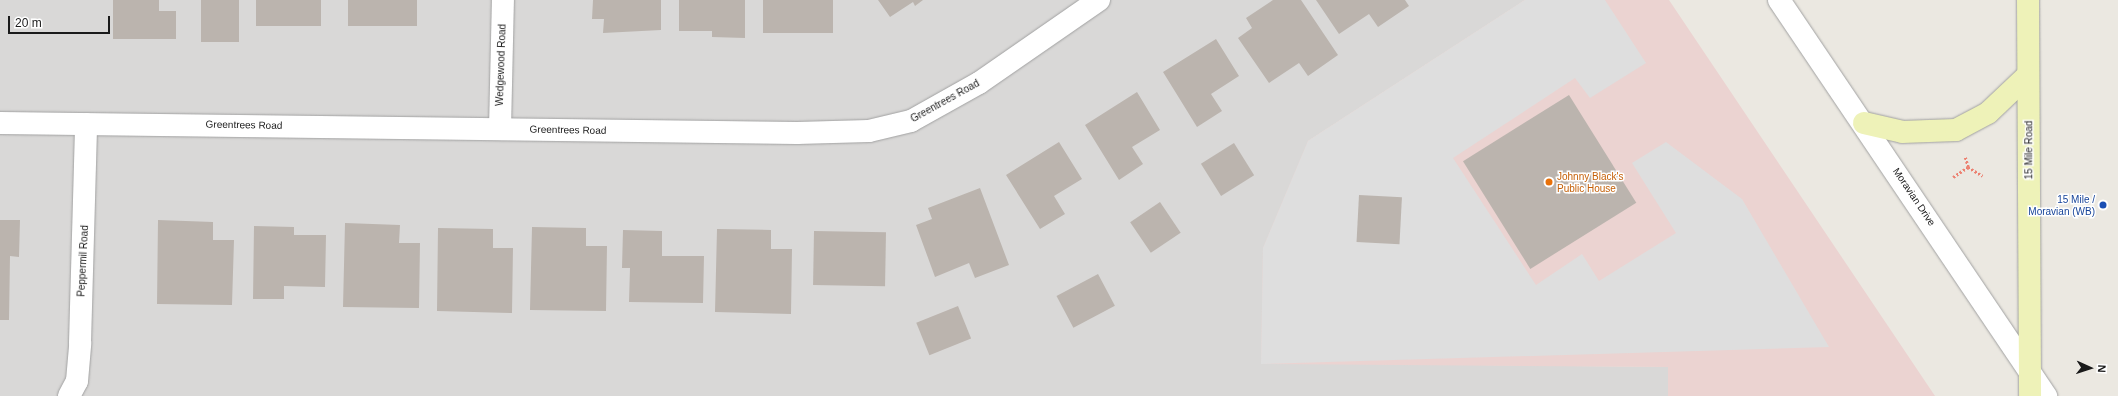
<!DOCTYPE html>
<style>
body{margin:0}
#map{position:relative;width:2118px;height:396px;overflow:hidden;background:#ebe8e1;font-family:Helvetica,sans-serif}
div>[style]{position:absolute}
.residential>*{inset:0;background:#d9d8d7}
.commercial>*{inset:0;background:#ebd3d1}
.parking>*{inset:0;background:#dedede}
.building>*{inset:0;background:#bbb4ae;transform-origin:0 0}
.path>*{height:2.5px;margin-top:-1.25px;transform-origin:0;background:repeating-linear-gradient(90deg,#ec8171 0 2px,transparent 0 4px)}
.roads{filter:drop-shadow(0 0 1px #a1a1a1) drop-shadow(0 0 1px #a1a1a1)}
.minor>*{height:22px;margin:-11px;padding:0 11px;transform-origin:11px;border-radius:11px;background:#fff}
.tertiary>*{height:22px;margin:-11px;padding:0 11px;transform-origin:11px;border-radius:11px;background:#fff}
.secondary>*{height:22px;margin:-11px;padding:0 11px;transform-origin:11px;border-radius:11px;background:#eef2b8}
.dots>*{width:11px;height:11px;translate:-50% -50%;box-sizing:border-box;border:2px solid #fff;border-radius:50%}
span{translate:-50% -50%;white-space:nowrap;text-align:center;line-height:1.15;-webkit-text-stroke:3px #fff;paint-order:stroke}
.street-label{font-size:10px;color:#1a1a1a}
.food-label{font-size:10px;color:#c56008}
.left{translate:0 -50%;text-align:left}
.transit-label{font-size:10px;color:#164399}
.right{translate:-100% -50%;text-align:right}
.north{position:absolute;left:2070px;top:348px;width:40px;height:40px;-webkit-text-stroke:3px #fff;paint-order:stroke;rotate:93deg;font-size:11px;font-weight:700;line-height:16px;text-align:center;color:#1a1a1a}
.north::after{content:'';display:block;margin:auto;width:14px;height:18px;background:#1a1a1a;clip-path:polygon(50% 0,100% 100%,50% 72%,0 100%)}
.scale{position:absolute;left:8px;top:16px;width:102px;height:18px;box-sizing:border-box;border:2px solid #1a1a1a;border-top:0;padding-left:5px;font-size:12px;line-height:14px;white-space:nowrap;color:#1a1a1a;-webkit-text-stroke:3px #fff;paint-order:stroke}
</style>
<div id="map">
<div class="residential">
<div style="clip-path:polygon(0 0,1525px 0,1308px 141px,1261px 363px,1668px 367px,1668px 396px,0 396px)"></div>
</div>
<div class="commercial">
<div style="clip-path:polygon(1525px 0,1669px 0,1935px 396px,1668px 396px,1668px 367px,1261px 364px,1263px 248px,1308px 141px)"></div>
</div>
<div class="parking">
<div style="clip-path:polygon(1525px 0,1605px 0,1646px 63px,1590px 98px,1575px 78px,1453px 158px,1536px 285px,1582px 254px,1599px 281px,1676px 233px,1632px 163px,1666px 142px,1742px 199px,1829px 347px,1261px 364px,1263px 248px,1308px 141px)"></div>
</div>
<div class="building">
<div style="clip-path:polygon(113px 0,159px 0,159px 11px,176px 11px,176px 39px,113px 39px)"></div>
<div style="left:201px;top:0;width:38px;height:42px"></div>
<div style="left:256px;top:0;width:65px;height:26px"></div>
<div style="left:348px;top:0;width:69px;height:26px"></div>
<div style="clip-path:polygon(593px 0,661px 0,661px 30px,603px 33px,604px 19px,592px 19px)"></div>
<div style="clip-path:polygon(679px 0,745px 0,745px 38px,712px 37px,712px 31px,679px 31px)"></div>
<div style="left:763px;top:0;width:70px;height:33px"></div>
<div style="clip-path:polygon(878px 0,923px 0,915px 6px,913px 2px,890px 17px)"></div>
<div style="clip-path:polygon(1273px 0,1301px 0,1338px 55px,1308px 76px,1299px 63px,1269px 83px,1238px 38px,1252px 28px,1246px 18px)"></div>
<div style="clip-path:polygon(1316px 0,1405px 0,1409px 6px,1378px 27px,1369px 14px,1339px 34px)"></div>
<div style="clip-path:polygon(1216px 39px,1239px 76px,1211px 94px,1222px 111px,1197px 127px,1163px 72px)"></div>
<div style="clip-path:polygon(1137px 92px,1160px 130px,1132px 147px,1143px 164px,1119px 180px,1085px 125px)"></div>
<div style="left:1569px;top:95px;width:127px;height:125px;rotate:58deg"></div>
<div style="clip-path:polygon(1059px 142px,1082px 179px,1054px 196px,1065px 214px,1040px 229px,1006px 175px)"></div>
<div style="left:1234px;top:143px;width:38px;height:39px;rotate:58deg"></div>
<div style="clip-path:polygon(980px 188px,1009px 265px,975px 278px,969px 263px,935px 277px,916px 225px,932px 219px,928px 208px)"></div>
<div style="left:1359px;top:195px;width:43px;height:47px;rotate:3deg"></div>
<div style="left:1160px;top:202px;width:37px;height:36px;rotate:56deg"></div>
<div style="clip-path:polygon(0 220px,20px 220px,19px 257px,10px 256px,9px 320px,0 320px)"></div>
<div style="clip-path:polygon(158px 220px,213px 222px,213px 240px,234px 240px,232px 305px,157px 304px)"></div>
<div style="clip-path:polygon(345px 223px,400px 225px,399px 243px,420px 243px,419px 308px,343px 307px)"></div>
<div style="clip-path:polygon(254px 226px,294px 227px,294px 235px,326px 235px,325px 287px,284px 286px,284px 299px,253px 299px)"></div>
<div style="clip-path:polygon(532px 227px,586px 228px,586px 246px,607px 246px,606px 311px,530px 310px)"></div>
<div style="clip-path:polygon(438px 228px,493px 229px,493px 248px,513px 248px,512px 313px,437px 311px)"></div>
<div style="clip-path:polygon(717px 229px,771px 230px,771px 249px,792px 249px,791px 314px,715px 312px)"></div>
<div style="clip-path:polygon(623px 230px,662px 231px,662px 256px,704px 256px,703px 303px,629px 302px,630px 268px,622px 268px)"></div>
<div style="left:814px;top:231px;width:72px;height:54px;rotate:1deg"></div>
<div style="left:1098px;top:274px;width:36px;height:47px;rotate:62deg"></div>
<div style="left:958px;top:306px;width:35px;height:45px;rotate:68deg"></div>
</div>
<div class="path">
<div style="left:1968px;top:167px;width:17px;rotate:31deg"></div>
<div style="left:1953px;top:177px;width:18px;rotate:-34deg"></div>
<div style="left:1968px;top:167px;width:10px;rotate:-107deg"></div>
</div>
<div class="roads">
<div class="minor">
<div style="left:0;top:123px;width:797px;rotate:0.72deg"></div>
<div style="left:797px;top:133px;width:72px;rotate:-1.6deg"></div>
<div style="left:869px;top:131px;width:43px;rotate:-13.4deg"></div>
<div style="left:911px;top:121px;width:78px;rotate:-29.2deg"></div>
<div style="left:979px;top:83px;width:146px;rotate:-34.7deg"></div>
<div style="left:500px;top:129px;width:129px;rotate:-88.7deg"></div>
<div style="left:69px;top:396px;width:17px;rotate:-62deg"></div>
<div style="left:77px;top:381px;width:38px;rotate:-85deg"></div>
<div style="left:80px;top:343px;width:219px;rotate:-88.4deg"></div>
</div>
<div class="tertiary">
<div style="left:1779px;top:0;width:478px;rotate:56deg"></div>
</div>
<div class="secondary">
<div style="left:2028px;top:0;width:396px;rotate:89.7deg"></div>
<div style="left:1864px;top:123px;width:39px;rotate:13deg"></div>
<div style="left:1902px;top:132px;width:54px;rotate:-2.1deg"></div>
<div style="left:1956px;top:130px;width:36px;rotate:-28deg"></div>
<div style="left:1988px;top:113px;width:55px;rotate:-43.5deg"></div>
</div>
</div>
<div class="dots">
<div style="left:1549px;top:182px;background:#e8710a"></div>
<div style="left:2103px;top:205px;background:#1a4fb4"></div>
</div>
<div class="street-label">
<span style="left:501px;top:65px;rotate:-88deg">Wedgewood Road</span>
<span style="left:945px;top:101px;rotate:-29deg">Greentrees Road</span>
<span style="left:244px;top:125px;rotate:1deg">Greentrees Road</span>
<span style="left:568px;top:130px;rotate:1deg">Greentrees Road</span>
<span style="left:2029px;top:150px;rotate:-90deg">15 Mile Road</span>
<span style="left:1914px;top:197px;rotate:56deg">Moravian Drive</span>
<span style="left:83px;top:261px;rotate:-87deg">Peppermil Road</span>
</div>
<div class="food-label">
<span class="left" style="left:1557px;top:182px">Johnny Black's<br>Public House</span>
</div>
<div class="transit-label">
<span class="right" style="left:2095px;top:205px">15 Mile /<br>Moravian (WB)</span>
</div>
<div class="north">N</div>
<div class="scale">20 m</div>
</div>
